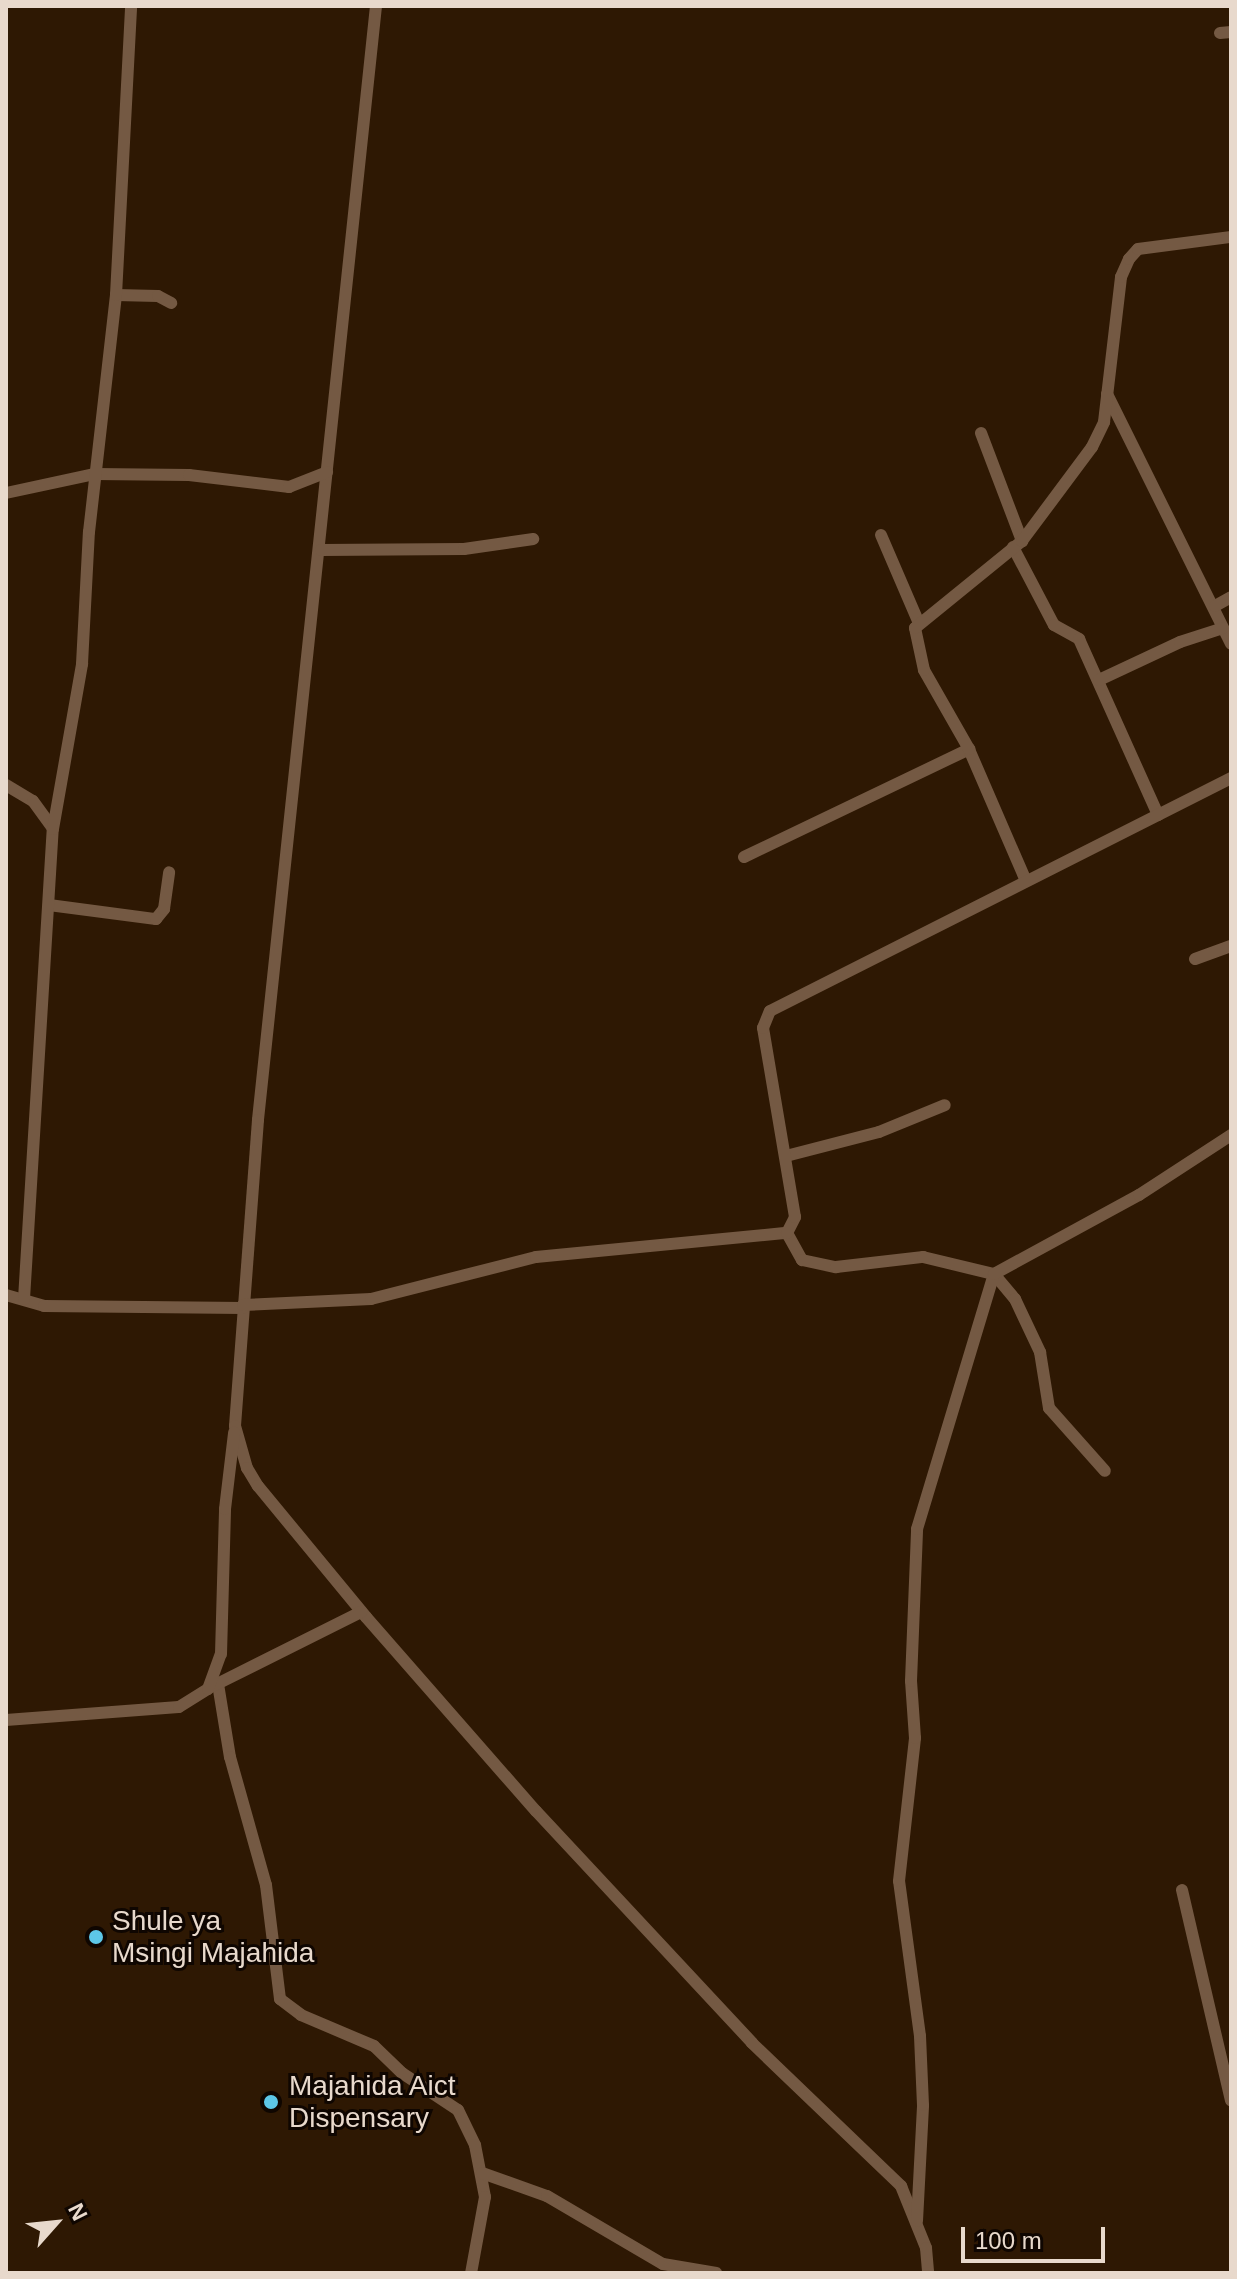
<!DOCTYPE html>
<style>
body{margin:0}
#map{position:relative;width:1237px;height:2279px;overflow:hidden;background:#2e1803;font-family:Arial,sans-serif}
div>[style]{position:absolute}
.minor>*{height:12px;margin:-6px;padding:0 6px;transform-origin:6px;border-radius:6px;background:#745943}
.dots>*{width:22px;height:22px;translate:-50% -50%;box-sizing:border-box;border:4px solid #0f0601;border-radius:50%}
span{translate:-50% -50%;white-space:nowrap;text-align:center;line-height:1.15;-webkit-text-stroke:6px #0f0601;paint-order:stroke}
.poi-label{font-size:28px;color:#e8d9cc}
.left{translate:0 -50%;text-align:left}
.frame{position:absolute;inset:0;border:8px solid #e8d9cc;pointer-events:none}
.north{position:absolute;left:16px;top:2183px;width:80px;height:80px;-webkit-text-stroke:6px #0f0601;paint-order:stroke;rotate:63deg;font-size:22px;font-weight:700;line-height:32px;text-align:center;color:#e8d9cc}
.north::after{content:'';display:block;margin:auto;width:28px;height:36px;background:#e8d9cc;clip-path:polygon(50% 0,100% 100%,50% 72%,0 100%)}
.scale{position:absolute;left:961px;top:2227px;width:144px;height:36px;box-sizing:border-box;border:4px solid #e8d9cc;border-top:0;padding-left:10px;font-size:24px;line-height:28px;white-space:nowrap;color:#e8d9cc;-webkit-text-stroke:6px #0f0601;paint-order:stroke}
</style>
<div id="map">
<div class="minor">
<div style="left:376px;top:6px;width:1120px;rotate:96.05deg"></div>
<div style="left:258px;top:1120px;width:307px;rotate:94.3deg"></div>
<div style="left:235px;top:1426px;width:44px;rotate:74.1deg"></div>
<div style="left:247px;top:1468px;width:21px;rotate:59deg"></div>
<div style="left:258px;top:1486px;width:170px;rotate:50.5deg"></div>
<div style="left:366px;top:1617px;width:258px;rotate:48.8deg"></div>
<div style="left:536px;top:1811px;width:317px;rotate:47deg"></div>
<div style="left:752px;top:2043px;width:207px;rotate:43.8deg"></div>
<div style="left:901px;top:2186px;width:67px;rotate:68deg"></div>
<div style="left:926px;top:2248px;width:25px;rotate:85deg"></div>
<div style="left:1220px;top:33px;width:11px;rotate:-5deg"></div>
<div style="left:116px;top:295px;width:42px;rotate:1.4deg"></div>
<div style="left:158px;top:296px;width:15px;rotate:28deg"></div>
<div style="left:1107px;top:394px;width:279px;rotate:63.6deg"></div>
<div style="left:981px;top:433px;width:116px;rotate:69.2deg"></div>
<div style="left:6px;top:493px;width:91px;rotate:-12.1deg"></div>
<div style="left:95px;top:474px;width:94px;rotate:0.6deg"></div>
<div style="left:189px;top:475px;width:101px;rotate:6.8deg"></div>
<div style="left:289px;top:487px;width:41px;rotate:-21.5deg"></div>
<div style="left:881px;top:535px;width:94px;rotate:66.7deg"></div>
<div style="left:1013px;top:547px;width:88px;rotate:62.3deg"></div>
<div style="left:1054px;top:625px;width:29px;rotate:29deg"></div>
<div style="left:1079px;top:639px;width:193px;rotate:65.8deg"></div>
<div style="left:321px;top:550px;width:143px;rotate:-0.4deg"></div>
<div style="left:464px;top:549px;width:70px;rotate:-8.2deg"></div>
<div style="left:1215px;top:606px;width:18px;rotate:-29deg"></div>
<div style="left:1099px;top:680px;width:89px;rotate:-25.1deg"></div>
<div style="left:1180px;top:642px;width:45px;rotate:-18deg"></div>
<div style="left:6px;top:785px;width:31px;rotate:31deg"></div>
<div style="left:33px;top:801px;width:34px;rotate:54deg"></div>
<div style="left:744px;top:857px;width:250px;rotate:-25.6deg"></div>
<div style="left:1026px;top:881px;width:144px;rotate:-113.4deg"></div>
<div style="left:969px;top:749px;width:91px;rotate:-119.7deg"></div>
<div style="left:924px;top:670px;width:43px;rotate:-102.1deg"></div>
<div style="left:915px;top:628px;width:138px;rotate:-39.1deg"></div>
<div style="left:1022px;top:541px;width:117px;rotate:-53.3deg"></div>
<div style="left:1092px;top:447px;width:28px;rotate:-64deg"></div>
<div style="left:1104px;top:422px;width:146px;rotate:-83.3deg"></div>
<div style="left:1121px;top:277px;width:20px;rotate:-66deg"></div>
<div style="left:1129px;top:259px;width:13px;rotate:-48deg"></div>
<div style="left:1138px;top:249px;width:94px;rotate:-7.4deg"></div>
<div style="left:49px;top:905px;width:108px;rotate:7.5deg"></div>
<div style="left:156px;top:919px;width:13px;rotate:-51deg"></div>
<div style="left:164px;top:909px;width:37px;rotate:-82deg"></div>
<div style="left:1195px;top:959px;width:38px;rotate:-20deg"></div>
<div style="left:786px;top:1156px;width:96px;rotate:-14.5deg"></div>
<div style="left:879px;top:1132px;width:71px;rotate:-22.2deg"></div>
<div style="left:787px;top:1233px;width:31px;rotate:61deg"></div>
<div style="left:802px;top:1260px;width:35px;rotate:12deg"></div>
<div style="left:836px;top:1267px;width:88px;rotate:-6.6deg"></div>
<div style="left:923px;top:1257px;width:73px;rotate:13.5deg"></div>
<div style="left:994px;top:1274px;width:33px;rotate:50deg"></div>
<div style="left:1015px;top:1299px;width:59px;rotate:64.7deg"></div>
<div style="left:1040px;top:1352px;width:57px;rotate:80.9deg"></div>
<div style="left:1049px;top:1408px;width:84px;rotate:48.4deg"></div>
<div style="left:6px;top:1295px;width:40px;rotate:16deg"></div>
<div style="left:44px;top:1306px;width:199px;rotate:0.6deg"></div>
<div style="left:24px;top:1299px;width:471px;rotate:-86.5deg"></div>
<div style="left:53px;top:829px;width:168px;rotate:-80deg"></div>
<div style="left:82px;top:664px;width:132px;rotate:-87deg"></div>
<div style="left:89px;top:532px;width:239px;rotate:-83.5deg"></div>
<div style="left:116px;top:295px;width:289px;rotate:-87deg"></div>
<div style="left:243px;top:1305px;width:128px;rotate:-2.7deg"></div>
<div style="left:371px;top:1299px;width:170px;rotate:-14.3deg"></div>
<div style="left:536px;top:1257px;width:252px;rotate:-5.5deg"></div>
<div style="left:787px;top:1233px;width:18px;rotate:-63deg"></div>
<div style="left:795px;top:1217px;width:192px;rotate:-99.6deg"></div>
<div style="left:763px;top:1028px;width:18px;rotate:-68deg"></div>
<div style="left:770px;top:1011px;width:517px;rotate:-26.81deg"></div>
<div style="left:218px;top:1684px;width:74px;rotate:80.7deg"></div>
<div style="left:230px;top:1757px;width:133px;rotate:74.3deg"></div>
<div style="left:266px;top:1885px;width:115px;rotate:83deg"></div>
<div style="left:280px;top:1999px;width:26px;rotate:37deg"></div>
<div style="left:301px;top:2015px;width:79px;rotate:23deg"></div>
<div style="left:374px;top:2046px;width:39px;rotate:44deg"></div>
<div style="left:402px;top:2073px;width:67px;rotate:33.5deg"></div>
<div style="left:458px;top:2110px;width:39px;rotate:64deg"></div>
<div style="left:475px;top:2145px;width:53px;rotate:79.1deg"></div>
<div style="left:485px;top:2197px;width:77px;rotate:100.4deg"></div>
<div style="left:211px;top:1687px;width:168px;rotate:-26.6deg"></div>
<div style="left:6px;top:1720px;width:173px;rotate:-4.3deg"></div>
<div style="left:179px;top:1707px;width:34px;rotate:-32deg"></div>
<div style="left:208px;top:1689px;width:37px;rotate:-70deg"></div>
<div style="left:221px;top:1654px;width:145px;rotate:-88.4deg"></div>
<div style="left:225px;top:1509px;width:77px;rotate:-83.2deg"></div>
<div style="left:1182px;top:1890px;width:216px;rotate:76.9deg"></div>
<div style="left:482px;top:2173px;width:69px;rotate:19.5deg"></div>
<div style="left:547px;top:2196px;width:134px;rotate:30.4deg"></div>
<div style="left:663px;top:2264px;width:54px;rotate:9.6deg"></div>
<div style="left:917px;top:2221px;width:116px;rotate:-87deg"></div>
<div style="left:923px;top:2105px;width:69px;rotate:-92.5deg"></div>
<div style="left:920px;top:2036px;width:156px;rotate:-97.7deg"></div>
<div style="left:899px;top:1881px;width:144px;rotate:-83.6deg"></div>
<div style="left:915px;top:1738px;width:57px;rotate:-94deg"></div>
<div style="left:911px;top:1681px;width:152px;rotate:-87.7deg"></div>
<div style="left:917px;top:1529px;width:266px;rotate:-73.2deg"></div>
<div style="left:994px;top:1274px;width:165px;rotate:-28.6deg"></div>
<div style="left:1139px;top:1195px;width:110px;rotate:-33.1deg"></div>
</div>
<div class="dots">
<div style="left:96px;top:1937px;background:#5dc7e8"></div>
<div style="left:271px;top:2102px;background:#5dc7e8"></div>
</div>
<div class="poi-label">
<span class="left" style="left:112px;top:1937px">Shule ya<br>Msingi Majahida</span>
<span class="left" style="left:289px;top:2102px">Majahida Aict<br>Dispensary</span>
</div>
<div class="frame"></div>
<div class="north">N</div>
<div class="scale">100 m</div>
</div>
